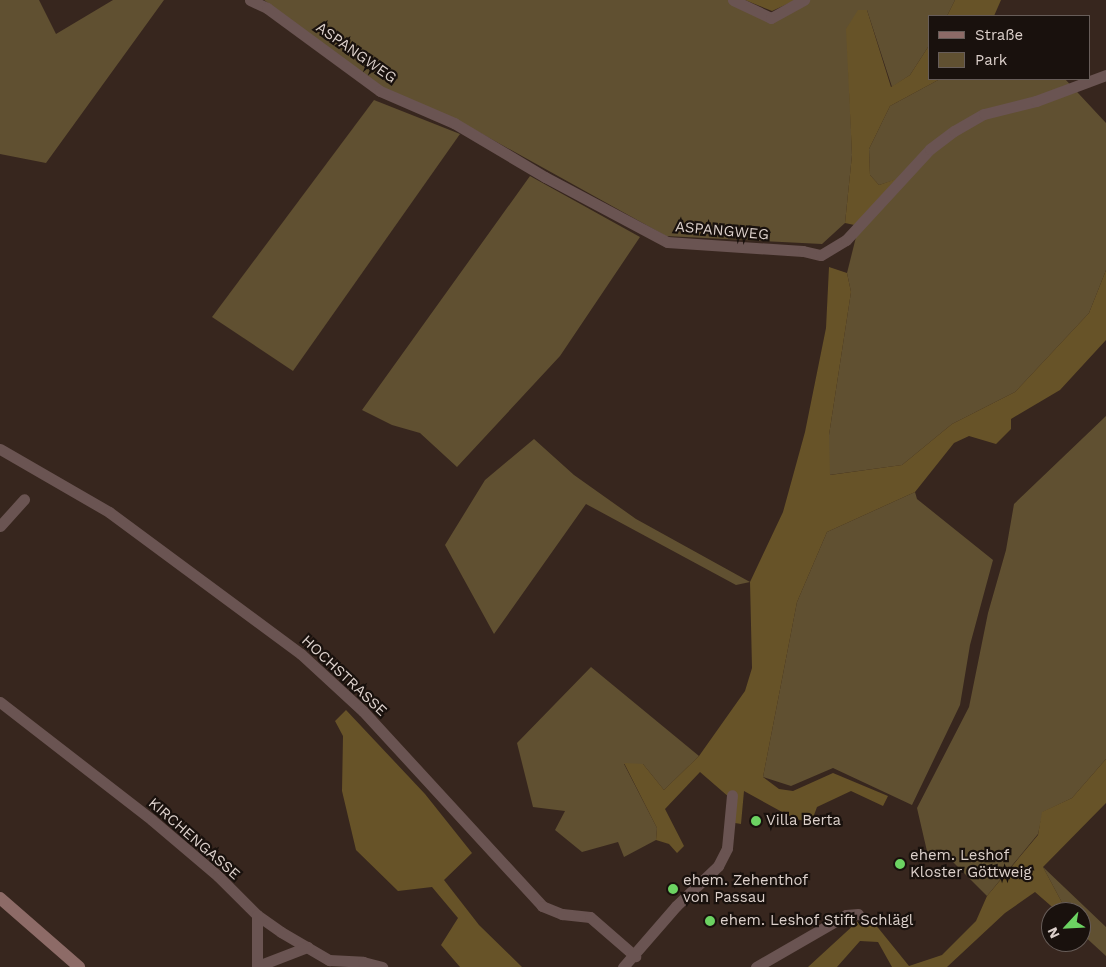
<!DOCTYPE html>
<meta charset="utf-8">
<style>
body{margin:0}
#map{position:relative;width:1106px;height:967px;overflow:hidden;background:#37261e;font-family:"Work Sans",sans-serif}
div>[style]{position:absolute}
.green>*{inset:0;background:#605031}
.forest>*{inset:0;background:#675328}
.minor>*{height:11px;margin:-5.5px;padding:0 5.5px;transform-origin:5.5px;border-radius:5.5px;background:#6a5452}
.secondary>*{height:12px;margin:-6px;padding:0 6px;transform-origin:6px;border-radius:6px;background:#8d6b67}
.dots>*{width:14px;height:14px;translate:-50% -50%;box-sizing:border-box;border:2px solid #19110d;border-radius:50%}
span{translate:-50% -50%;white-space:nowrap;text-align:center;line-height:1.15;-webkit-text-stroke:4.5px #19110d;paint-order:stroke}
.street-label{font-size:15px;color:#dcd0cb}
.poi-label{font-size:15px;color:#dcd0cb}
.left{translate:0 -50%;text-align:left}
.legend{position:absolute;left:928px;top:15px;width:162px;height:65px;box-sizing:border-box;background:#19110d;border:1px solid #675d59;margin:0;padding:6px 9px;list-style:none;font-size:15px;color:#dcd0cb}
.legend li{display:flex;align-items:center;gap:10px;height:25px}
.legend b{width:25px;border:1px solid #675d59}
.north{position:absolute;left:1041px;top:902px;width:50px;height:50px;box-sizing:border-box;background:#19110d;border:1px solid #675d59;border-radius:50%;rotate:245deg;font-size:14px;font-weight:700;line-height:20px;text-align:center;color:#dcd0cb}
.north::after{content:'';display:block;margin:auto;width:18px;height:22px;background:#6cd362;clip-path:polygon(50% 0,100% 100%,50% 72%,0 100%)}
</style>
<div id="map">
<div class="green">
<div style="clip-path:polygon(0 0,39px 0,56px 34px,113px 0,164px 0,46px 163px,0 154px)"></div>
<div style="clip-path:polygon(264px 0,728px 0,766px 21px,808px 0,955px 0,947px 16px,930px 16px,930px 44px,910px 75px,892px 87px,867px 10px,847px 29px,852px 155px,845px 223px,822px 244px,666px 236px,457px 120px,380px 88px)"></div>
<div style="clip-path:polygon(940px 79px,1065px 79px,1106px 123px,1106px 270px,1089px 313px,1015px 392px,952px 424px,902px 465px,829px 475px,829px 435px,851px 292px,847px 273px,857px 233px,901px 178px,879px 185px,870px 175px,869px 149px,890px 106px)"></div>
<div style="clip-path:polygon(374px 100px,460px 134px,293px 371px,212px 317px)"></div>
<div style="clip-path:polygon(530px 176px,640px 237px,560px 356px,457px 467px,420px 433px,392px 425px,362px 410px)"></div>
<div style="clip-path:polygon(1106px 416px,1106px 759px,1072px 798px,1043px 812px,1038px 834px,987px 896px,952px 861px,929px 860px,917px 808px,969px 707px,988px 613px,1006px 550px,1014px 504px)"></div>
<div style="clip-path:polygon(534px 439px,574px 475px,636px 519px,750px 582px,736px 585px,586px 504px,494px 634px,445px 545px,485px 480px)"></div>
<div style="clip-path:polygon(915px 492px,917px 499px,993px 560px,970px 645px,960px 705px,912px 805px,833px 768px,791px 786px,763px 777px,797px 602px,827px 532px)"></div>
<div style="clip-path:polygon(591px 667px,699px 756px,664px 790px,643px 764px,624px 764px,657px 828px,656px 840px,624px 857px,618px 842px,582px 852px,555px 830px,565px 811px,533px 807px,517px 743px)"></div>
<div style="clip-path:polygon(1043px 867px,1106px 927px,1106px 956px,1081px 933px,1081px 912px,1067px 912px)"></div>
</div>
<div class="forest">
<div style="clip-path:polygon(745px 0,796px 0,772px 11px)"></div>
<div style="clip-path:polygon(955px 0,1001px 0,994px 16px,947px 16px)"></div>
<div style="clip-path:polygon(858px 10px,867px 10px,891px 87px,910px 75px,930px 44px,930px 79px,940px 79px,890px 106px,869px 149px,870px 175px,879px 185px,902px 177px,859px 226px,845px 223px,852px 155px,846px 29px)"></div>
<div style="clip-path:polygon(829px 267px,847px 273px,851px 292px,829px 435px,830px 475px,902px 465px,952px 424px,1015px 392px,1089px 313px,1106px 270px,1106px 340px,1060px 390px,1011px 419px,1011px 429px,996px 444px,969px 436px,954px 443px,915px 492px,827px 532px,797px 602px,763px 777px,779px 789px,793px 791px,833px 773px,888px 796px,883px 806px,851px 791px,817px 807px,811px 823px,793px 818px,744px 791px,741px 824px,735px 823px,730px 798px,700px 772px,665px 809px,684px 846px,677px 853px,669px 844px,656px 840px,657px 828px,624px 763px,643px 764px,664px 790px,699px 756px,745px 691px,752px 668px,750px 582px,783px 512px,805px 432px,826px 328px)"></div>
<div style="clip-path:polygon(346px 710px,425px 794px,472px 853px,444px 880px,479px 925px,522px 967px,460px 967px,441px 945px,458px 918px,432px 887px,398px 891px,356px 850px,342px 791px,343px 736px,335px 721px)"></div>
<div style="clip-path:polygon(1106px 759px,1106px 803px,1043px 867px,1067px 912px,1058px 912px,1035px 892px,1005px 913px,947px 967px,892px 967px,878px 942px,860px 941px,837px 967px,808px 967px,857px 922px,875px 924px,909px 966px,942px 955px,976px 921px,987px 896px,1038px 835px,1042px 812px,1072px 798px)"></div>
</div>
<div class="minor">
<div style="left:250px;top:0;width:19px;rotate:25deg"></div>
<div style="left:267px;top:8px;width:140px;rotate:36.3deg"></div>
<div style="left:380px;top:91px;width:81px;rotate:23.4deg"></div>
<div style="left:454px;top:123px;width:106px;rotate:30.7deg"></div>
<div style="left:545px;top:177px;width:138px;rotate:28deg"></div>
<div style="left:667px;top:242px;width:136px;rotate:3.8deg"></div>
<div style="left:803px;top:251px;width:18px;rotate:13deg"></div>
<div style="left:821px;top:255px;width:29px;rotate:-31deg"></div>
<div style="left:846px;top:240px;width:124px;rotate:-47.3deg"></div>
<div style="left:930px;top:149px;width:30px;rotate:-37deg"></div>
<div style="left:954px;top:131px;width:34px;rotate:-30deg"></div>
<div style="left:984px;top:114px;width:54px;rotate:-14deg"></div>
<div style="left:1036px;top:101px;width:75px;rotate:-20.4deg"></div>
<div style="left:733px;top:0;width:42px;rotate:25.3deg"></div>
<div style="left:771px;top:18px;width:38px;rotate:-29deg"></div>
<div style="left:0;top:449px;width:126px;rotate:30deg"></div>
<div style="left:109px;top:512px;width:239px;rotate:36.5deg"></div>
<div style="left:301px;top:654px;width:84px;rotate:42.6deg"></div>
<div style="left:363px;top:711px;width:265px;rotate:47.4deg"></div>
<div style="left:542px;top:906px;width:22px;rotate:22deg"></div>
<div style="left:562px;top:914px;width:28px;rotate:6deg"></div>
<div style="left:590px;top:917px;width:60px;rotate:40.9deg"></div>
<div style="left:0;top:526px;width:36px;rotate:-48deg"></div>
<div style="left:0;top:702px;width:192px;rotate:37.8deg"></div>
<div style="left:152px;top:820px;width:87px;rotate:40.3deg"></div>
<div style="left:218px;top:876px;width:55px;rotate:45deg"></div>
<div style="left:257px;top:915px;width:29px;rotate:35deg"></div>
<div style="left:281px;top:932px;width:56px;rotate:30.3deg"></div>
<div style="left:329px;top:960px;width:34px;rotate:3deg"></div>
<div style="left:363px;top:962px;width:20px;rotate:15deg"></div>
<div style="left:257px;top:915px;width:52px;rotate:90deg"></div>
<div style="left:258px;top:966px;width:53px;rotate:-21.2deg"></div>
<div style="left:623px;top:967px;width:81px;rotate:-49deg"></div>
<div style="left:676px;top:906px;width:58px;rotate:-43.6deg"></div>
<div style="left:718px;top:866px;width:20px;rotate:-63deg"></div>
<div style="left:727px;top:848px;width:53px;rotate:-84.6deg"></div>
<div style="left:756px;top:967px;width:104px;rotate:-30deg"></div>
<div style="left:846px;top:915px;width:12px;rotate:-5deg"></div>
</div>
<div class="secondary">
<div style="left:0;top:898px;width:105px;rotate:41.1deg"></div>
</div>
<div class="dots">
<div style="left:756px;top:821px;background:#6cd362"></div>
<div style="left:900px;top:864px;background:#6cd362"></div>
<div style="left:673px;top:889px;background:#6cd362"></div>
<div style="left:710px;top:921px;background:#6cd362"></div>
</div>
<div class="street-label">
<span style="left:356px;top:53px;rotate:35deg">ASPANGWEG</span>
<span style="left:722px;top:231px;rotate:5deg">ASPANGWEG</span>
<span style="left:344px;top:676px;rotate:43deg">HOCHSTRASSE</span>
<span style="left:194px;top:839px;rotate:41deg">KIRCHENGASSE</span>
</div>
<div class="poi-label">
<span class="left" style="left:766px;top:821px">Villa Berta</span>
<span class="left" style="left:910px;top:864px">ehem. Leshof<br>Kloster Göttweig</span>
<span class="left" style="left:683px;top:889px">ehem. Zehenthof<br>von Passau</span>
<span class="left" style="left:720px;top:921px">ehem. Leshof Stift Schlägl</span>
</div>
<ul class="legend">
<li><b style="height:6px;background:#8d6b67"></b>Straße</li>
<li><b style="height:14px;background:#605031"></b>Park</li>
</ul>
<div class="north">N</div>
</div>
